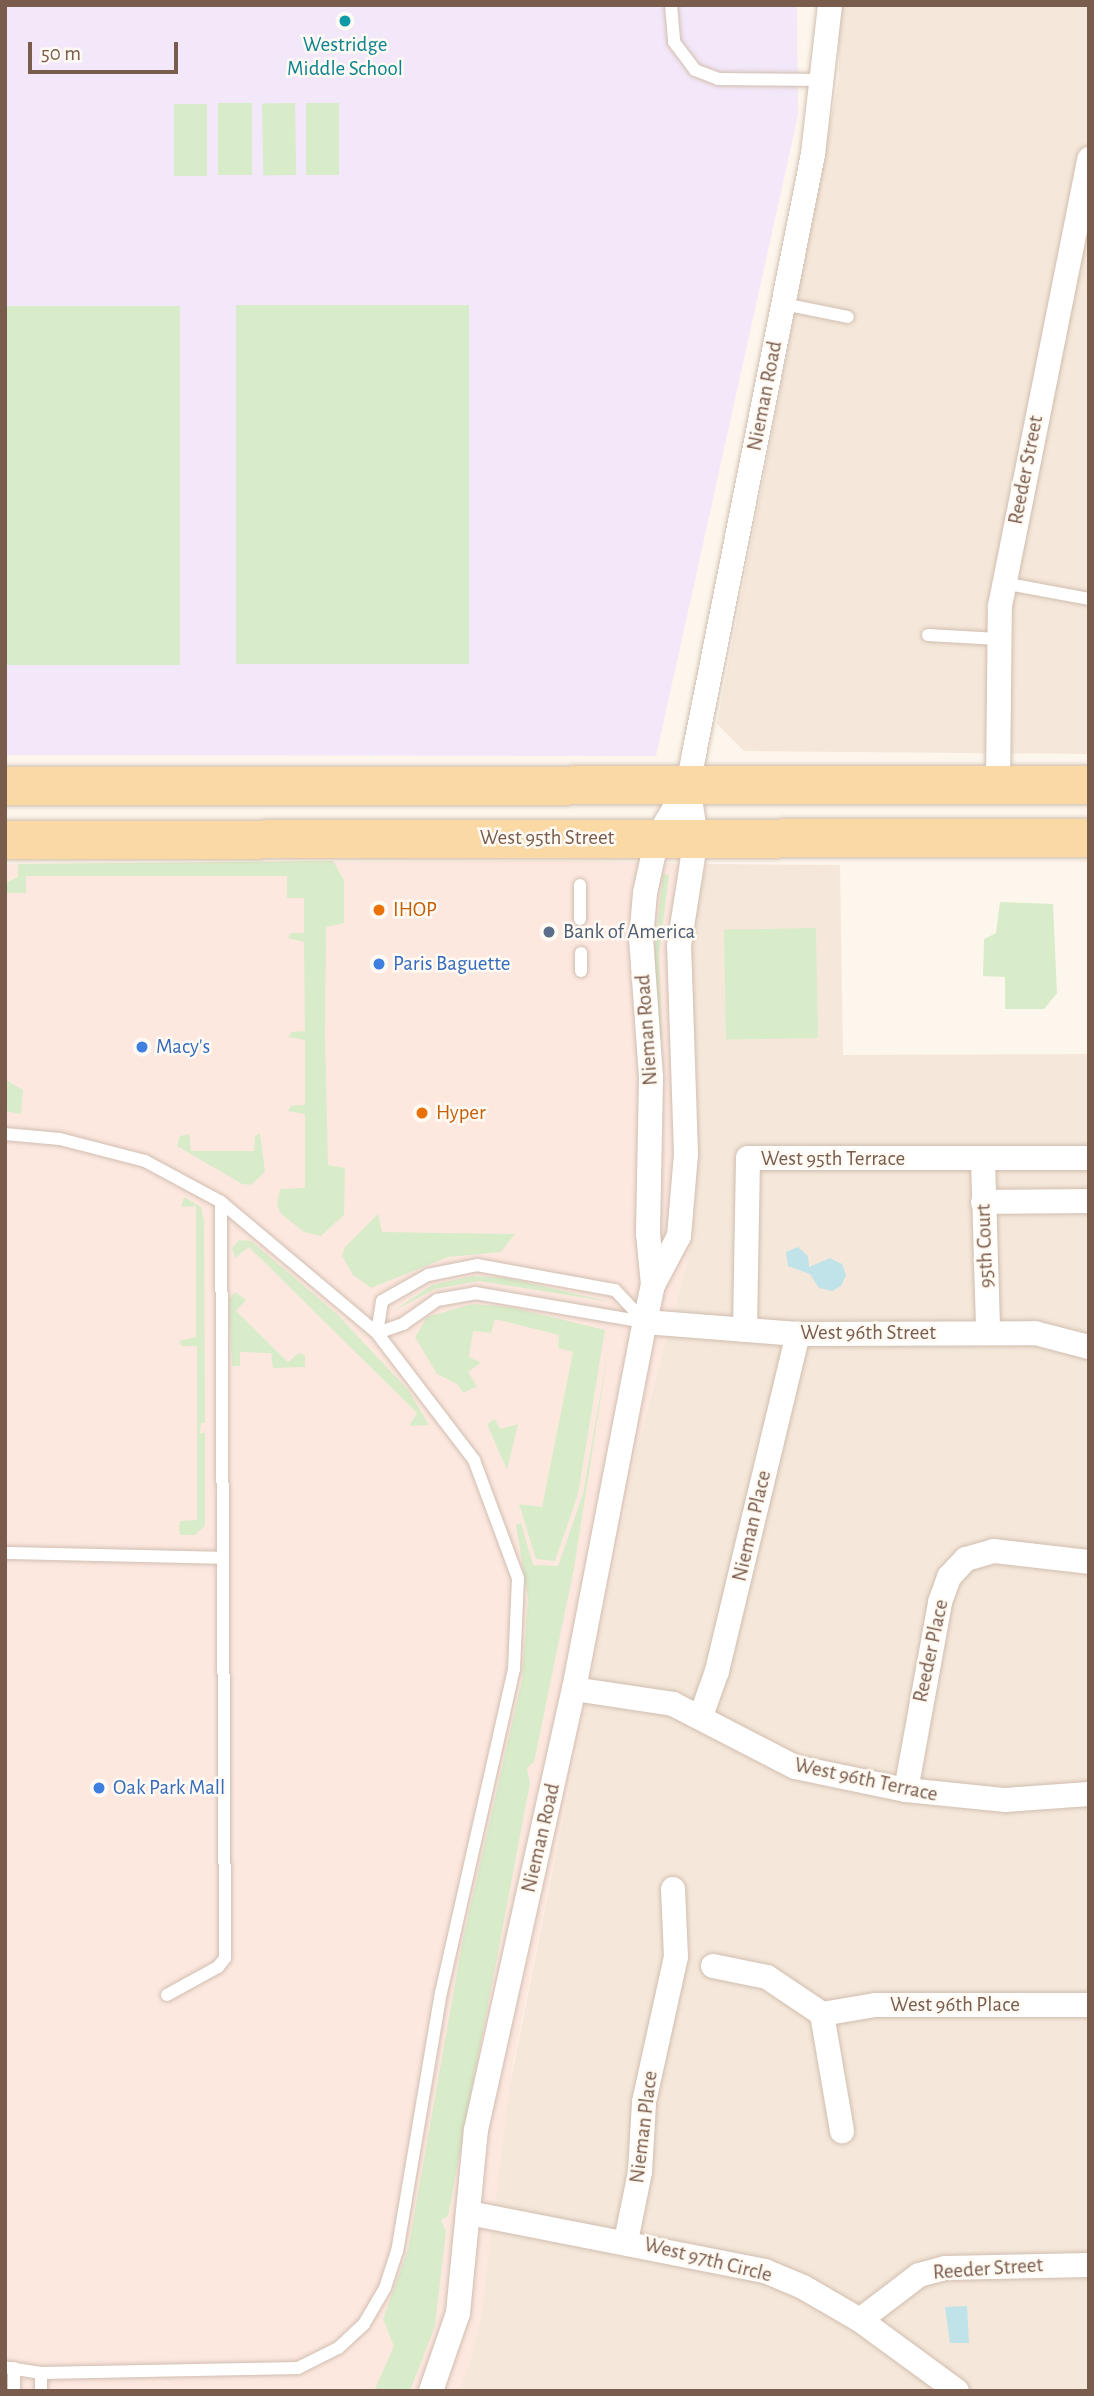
<!DOCTYPE html>
<style>
body{margin:0}
#map{position:relative;width:1094px;height:2396px;overflow:hidden;background:#fdf6ec;font-family:"Alegreya Sans",sans-serif}
div>[style]{position:absolute}
.residential>*{inset:0;background:#f5e8da}
.commercial>*{inset:0;background:#fde8e0}
.education>*{inset:0;background:#f3e8fa}
.green>*{inset:0;background:#d8ecc9;transform-origin:0 0}
.water>*{inset:0;background:#bfe3e8}
.roads{filter:drop-shadow(0 0 2px #d1beb0) drop-shadow(0 0 2px #d1beb0)}
.lane>*{height:12px;margin:-6px;padding:0 6px;transform-origin:6px;border-radius:6px;background:#fff}
.street>*{height:24px;margin:-12px;padding:0 12px;transform-origin:12px;border-radius:12px;background:#fff}
.primary>*{height:38px;margin:-19px;padding:0 19px;transform-origin:19px;border-radius:19px;background:#fbd9a5}
.dots>*{width:19px;height:19px;translate:-50% -50%;box-sizing:border-box;border:4px solid #fffaf3;border-radius:50%}
span{translate:-50% -50%;white-space:nowrap;text-align:center;line-height:1.15;-webkit-text-stroke:5px #fffaf3;paint-order:stroke}
.culture-label{font-size:21px;color:#0d838f}
.street-label{font-size:21px;color:#7a5c4d}
.food-label{font-size:21px;color:#c56008}
.left{translate:0 -50%;text-align:left}
.service-label{font-size:21px;color:#4e5e75}
.shop-label{font-size:21px;color:#366cbe}
.frame{position:absolute;inset:0;border:7px solid #7a5c4d;pointer-events:none}
.scale{position:absolute;left:28px;top:42px;width:150px;height:32px;box-sizing:border-box;border:4px solid #7a5c4d;border-top:0;padding-left:9px;font-size:21px;line-height:24px;white-space:nowrap;color:#7a5c4d;-webkit-text-stroke:5px #fffaf3;paint-order:stroke}
</style>
<div id="map">
<div class="residential">
<div style="clip-path:polygon(839px 5px,1089px 5px,1089px 754px,744px 751px,717px 724px,839px 77px)"></div>
<div style="clip-path:polygon(707px 864px,840px 865px,843px 1055px,1089px 1054px,1089px 2391px,458px 2391px,481px 2318px,502px 2124px,598px 1641px,636px 1451px,685px 1269px,696px 1207px,698px 1089px,689px 965px,696px 901px)"></div>
</div>
<div class="commercial">
<div style="clip-path:polygon(554px 861px,707px 864px,696px 901px,689px 965px,698px 1089px,696px 1207px,685px 1269px,636px 1451px,512px 2070px,481px 2318px,471px 2360px,459px 2391px,5px 2391px,5px 864px)"></div>
</div>
<div class="education">
<div style="clip-path:polygon(5px 5px,797px 5px,798px 115px,656px 756px,5px 755px)"></div>
</div>
<div class="green">
<div style="left:252px;top:103px;width:72px;height:34px;rotate:90deg"></div>
<div style="left:295px;top:103px;width:72px;height:33px;rotate:89deg"></div>
<div style="left:306px;top:103px;width:33px;height:72px"></div>
<div style="left:174px;top:104px;width:33px;height:72px"></div>
<div style="left:469px;top:305px;width:359px;height:233px;rotate:90deg"></div>
<div style="left:5px;top:306px;width:175px;height:359px"></div>
<div style="clip-path:polygon(320px 861px,333px 861px,344px 880px,344px 923px,326px 927px,325px 1034px,328px 1165px,345px 1168px,344px 1215px,321px 1236px,304px 1232px,280px 1213px,277px 1204px,280px 1189px,305px 1188px,305px 1114px,288px 1111px,291px 1106px,305px 1105px,305px 1040px,288px 1037px,292px 1032px,305px 1031px,304px 942px,288px 938px,291px 933px,304px 933px,304px 898px,287px 898px,287px 876px,26px 876px,26px 893px,6px 893px,6px 1080px,23px 1090px,21px 1114px,5px 1111px,5px 883px,18px 877px,18px 864px)"></div>
<div style="clip-path:polygon(663px 874px,669px 875px,659px 955px,662px 1040px,657px 1040px,654px 956px)"></div>
<div style="clip-path:polygon(1000px 902px,1053px 904px,1057px 993px,1044px 1009px,1005px 1009px,1005px 977px,983px 976px,984px 939px,996px 933px)"></div>
<div style="left:816px;top:928px;width:110px;height:92px;rotate:89deg"></div>
<div style="clip-path:polygon(260px 1133px,265px 1172px,251px 1185px,242px 1184px,177px 1146px,180px 1136px,189px 1134px,191px 1151px,254px 1151px,255px 1136px)"></div>
<div style="clip-path:polygon(184px 1197px,201px 1207px,204px 1221px,205px 1423px,201px 1423px,200px 1433px,205px 1433px,205px 1526px,195px 1535px,181px 1535px,179px 1530px,180px 1521px,197px 1520px,197px 1346px,182px 1346px,179px 1341px,196px 1337px,196px 1206px,181px 1207px)"></div>
<div style="clip-path:polygon(378px 1214px,382px 1232px,515px 1234px,501px 1252px,448px 1257px,371px 1288px,353px 1275px,342px 1256px,345px 1247px)"></div>
<div style="clip-path:polygon(239px 1240px,251px 1241px,337px 1314px,409px 1391px,429px 1425px,409px 1426px,417px 1413px,249px 1247px,235px 1258px,232px 1248px)"></div>
<div style="clip-path:polygon(472px 1276px,507px 1278px,611px 1302px,479px 1281px,435px 1289px,392px 1312px,432px 1285px)"></div>
<div style="clip-path:polygon(235px 1292px,246px 1300px,236px 1311px,288px 1362px,299px 1353px,305px 1355px,305px 1367px,273px 1368px,271px 1353px,240px 1352px,240px 1366px,232px 1366px,229px 1300px)"></div>
<div style="clip-path:polygon(472px 1304px,510px 1307px,605px 1330px,578px 1494px,555px 1561px,536px 1559px,519px 1504px,542px 1507px,573px 1352px,558px 1348px,559px 1335px,495px 1319px,491px 1333px,473px 1331px,469px 1357px,481px 1363px,468px 1372px,477px 1386px,463px 1393px,457px 1384px,437px 1374px,415px 1337px,427px 1317px)"></div>
<div style="clip-path:polygon(610px 1339px,574px 1568px,534px 1762px,527px 1768px,530px 1783px,448px 2216px,441px 2220px,446px 2231px,435px 2326px,410px 2391px,374px 2391px,394px 2346px,383px 2319px,408px 2250px,463px 1939px,522px 1680px,528px 1598px,516px 1525px,521px 1523px,533px 1565px,558px 1566px,583px 1494px)"></div>
<div style="clip-path:polygon(495px 1419px,500px 1429px,518px 1424px,507px 1470px,487px 1424px)"></div>
</div>
<div class="water">
<div style="clip-path:polygon(798px 1247px,808px 1256px,809px 1267px,830px 1258px,842px 1264px,846px 1275px,841px 1286px,832px 1291px,819px 1288px,810px 1274px,788px 1266px,786px 1252px)"></div>
<div style="clip-path:polygon(967px 2306px,969px 2343px,950px 2343px,945px 2307px)"></div>
</div>
<div class="roads">
<div class="lane">
<div style="left:671px;top:5px;width:37px;rotate:85deg"></div>
<div style="left:674px;top:42px;width:35px;rotate:53deg"></div>
<div style="left:695px;top:70px;width:25px;rotate:21deg"></div>
<div style="left:718px;top:79px;width:106px;rotate:0.5deg"></div>
<div style="left:784px;top:304px;width:65px;rotate:11.5deg"></div>
<div style="left:1003px;top:583px;width:87px;rotate:10.5deg"></div>
<div style="left:928px;top:635px;width:70px;rotate:3.3deg"></div>
<div style="left:580px;top:885px;width:34px;rotate:90deg"></div>
<div style="left:581px;top:953px;width:18px;rotate:90deg"></div>
<div style="left:5px;top:1134px;width:55px;rotate:5.2deg"></div>
<div style="left:60px;top:1139px;width:88px;rotate:14.5deg"></div>
<div style="left:145px;top:1161px;width:86px;rotate:28.3deg"></div>
<div style="left:221px;top:1202px;width:204px;rotate:40deg"></div>
<div style="left:377px;top:1333px;width:160px;rotate:52.6deg"></div>
<div style="left:474px;top:1460px;width:126px;rotate:69.6deg"></div>
<div style="left:518px;top:1578px;width:91px;rotate:92.5deg"></div>
<div style="left:514px;top:1669px;width:331px;rotate:102.7deg"></div>
<div style="left:441px;top:1992px;width:263px;rotate:99.6deg"></div>
<div style="left:397px;top:2251px;width:39px;rotate:108deg"></div>
<div style="left:385px;top:2288px;width:42px;rotate:120.3deg"></div>
<div style="left:364px;top:2324px;width:35px;rotate:137deg"></div>
<div style="left:338px;top:2348px;width:45px;rotate:153.4deg"></div>
<div style="left:298px;top:2368px;width:257px;rotate:178.9deg"></div>
<div style="left:41px;top:2373px;width:36px;rotate:-171deg"></div>
<div style="left:377px;top:1333px;width:32px;rotate:-81deg"></div>
<div style="left:382px;top:1301px;width:53px;rotate:-29.5deg"></div>
<div style="left:428px;top:1275px;width:50px;rotate:-11.5deg"></div>
<div style="left:477px;top:1265px;width:140px;rotate:10.3deg"></div>
<div style="left:615px;top:1290px;width:44px;rotate:46.8deg"></div>
<div style="left:377px;top:1333px;width:28px;rotate:-19deg"></div>
<div style="left:403px;top:1324px;width:42px;rotate:-35.2deg"></div>
<div style="left:437px;top:1300px;width:39px;rotate:-10deg"></div>
<div style="left:475px;top:1293px;width:171px;rotate:9.7deg"></div>
<div style="left:5px;top:1553px;width:218px;rotate:1.3deg"></div>
<div style="left:167px;top:1995px;width:58px;rotate:-28.8deg"></div>
<div style="left:218px;top:1967px;width:11px;rotate:-52deg"></div>
<div style="left:225px;top:1958px;width:756px;rotate:-90.3deg"></div>
<div style="left:14px;top:2368px;width:23px;rotate:90deg"></div>
<div style="left:41px;top:2373px;width:18px;rotate:90deg"></div>
</div>
<div class="street">
<div style="left:998px;top:785px;width:179px;rotate:-89.4deg"></div>
<div style="left:1000px;top:606px;width:456px;rotate:-78.7deg"></div>
<div style="left:983px;top:1159px;width:173px;rotate:88.3deg"></div>
<div style="left:983px;top:1202px;width:106px;rotate:-0.5deg"></div>
<div style="left:653px;top:1285px;width:52px;rotate:-95.5deg"></div>
<div style="left:648px;top:1233px;width:156px;rotate:-88.9deg"></div>
<div style="left:651px;top:1077px;width:138px;rotate:-94.1deg"></div>
<div style="left:641px;top:939px;width:46px;rotate:-85deg"></div>
<div style="left:645px;top:893px;width:56px;rotate:-77.7deg"></div>
<div style="left:657px;top:838px;width:61px;rotate:-59.7deg"></div>
<div style="left:688px;top:785px;width:32px;rotate:-79deg"></div>
<div style="left:694px;top:754px;width:612px;rotate:-78.78deg"></div>
<div style="left:813px;top:154px;width:150px;rotate:-83.5deg"></div>
<div style="left:645px;top:1322px;width:153px;rotate:4.5deg"></div>
<div style="left:798px;top:1334px;width:237px;rotate:-0.2deg"></div>
<div style="left:1035px;top:1333px;width:56px;rotate:14.5deg"></div>
<div style="left:745px;top:1330px;width:172px;rotate:-89deg"></div>
<div style="left:748px;top:1158px;width:341px"></div>
<div style="left:574px;top:1689px;width:100px;rotate:8.6deg"></div>
<div style="left:673px;top:1704px;width:137px;rotate:27.3deg"></div>
<div style="left:795px;top:1767px;width:113px;rotate:11.7deg"></div>
<div style="left:906px;top:1790px;width:100px;rotate:5.8deg"></div>
<div style="left:1005px;top:1800px;width:84px;rotate:-4.1deg"></div>
<div style="left:701px;top:1716px;width:48px;rotate:-70.4deg"></div>
<div style="left:717px;top:1671px;width:347px;rotate:-76.5deg"></div>
<div style="left:906px;top:1790px;width:191px;rotate:-79.7deg"></div>
<div style="left:940px;top:1602px;width:27px;rotate:-70deg"></div>
<div style="left:949px;top:1577px;width:25px;rotate:-47deg"></div>
<div style="left:966px;top:1559px;width:29px;rotate:-16deg"></div>
<div style="left:994px;top:1551px;width:96px;rotate:6.6deg"></div>
<div style="left:713px;top:1966px;width:55px;rotate:11.5deg"></div>
<div style="left:767px;top:1977px;width:66px;rotate:33.9deg"></div>
<div style="left:822px;top:2014px;width:54px;rotate:-9.6deg"></div>
<div style="left:875px;top:2005px;width:214px"></div>
<div style="left:822px;top:2014px;width:119px;rotate:80.3deg"></div>
<div style="left:469px;top:2213px;width:302px;rotate:11.1deg"></div>
<div style="left:765px;top:2271px;width:41px;rotate:22.8deg"></div>
<div style="left:803px;top:2287px;width:66px;rotate:30.1deg"></div>
<div style="left:860px;top:2320px;width:120px;rotate:36.2deg"></div>
<div style="left:626px;top:2241px;width:70px;rotate:-78.5deg"></div>
<div style="left:640px;top:2172px;width:70px;rotate:-86.7deg"></div>
<div style="left:644px;top:2102px;width:148px;rotate:-77.6deg"></div>
<div style="left:676px;top:1957px;width:68px;rotate:-92.5deg"></div>
<div style="left:860px;top:2320px;width:74px;rotate:-37.3deg"></div>
<div style="left:919px;top:2275px;width:27px;rotate:-15deg"></div>
<div style="left:945px;top:2268px;width:144px;rotate:-1.2deg"></div>
<div style="left:431px;top:2391px;width:83px;rotate:-70.9deg"></div>
<div style="left:458px;top:2313px;width:184px;rotate:-84.4deg"></div>
<div style="left:476px;top:2130px;width:452px;rotate:-77.5deg"></div>
<div style="left:574px;top:1689px;width:374px;rotate:-79.1deg"></div>
<div style="left:645px;top:1322px;width:38px;rotate:-78deg"></div>
<div style="left:653px;top:1285px;width:55px;rotate:-62deg"></div>
<div style="left:679px;top:1236px;width:82px;rotate:-85.1deg"></div>
<div style="left:686px;top:1154px;width:208px;rotate:-91.9deg"></div>
<div style="left:679px;top:946px;width:109px;rotate:-81.1deg"></div>
<div style="left:696px;top:838px;width:54px;rotate:-98.6deg"></div>
</div>
<div class="primary">
<div style="left:5px;top:786px;width:1084px;rotate:-0.05deg"></div>
<div style="left:5px;top:840px;width:1084px;rotate:-0.11deg"></div>
</div>
</div>
<div class="dots">
<div style="left:345px;top:21px;background:#0f9aa8"></div>
<div style="left:379px;top:910px;background:#e8710a"></div>
<div style="left:549px;top:932px;background:#5c6f8a"></div>
<div style="left:379px;top:964px;background:#3f7fe0"></div>
<div style="left:142px;top:1047px;background:#3f7fe0"></div>
<div style="left:422px;top:1113px;background:#e8710a"></div>
<div style="left:99px;top:1788px;background:#3f7fe0"></div>
</div>
<div class="culture-label">
<span style="left:345px;top:57px">Westridge<br>Middle School</span>
</div>
<div class="street-label">
<span style="left:765px;top:396px;rotate:-79deg">Nieman Road</span>
<span style="left:1026px;top:470px;rotate:-79deg">Reeder Street</span>
<span style="left:547px;top:838px">West 95th Street</span>
<span style="left:647px;top:1030px;rotate:-94deg">Nieman Road</span>
<span style="left:833px;top:1159px">West 95th Terrace</span>
<span style="left:985px;top:1246px;rotate:-92deg">95th Court</span>
<span style="left:868px;top:1333px">West 96th Street</span>
<span style="left:752px;top:1526px;rotate:-77deg">Nieman Place</span>
<span style="left:931px;top:1651px;rotate:-78deg">Reeder Place</span>
<span style="left:866px;top:1780px;rotate:12deg">West 96th Terrace</span>
<span style="left:541px;top:1838px;rotate:-77deg">Nieman Road</span>
<span style="left:955px;top:2005px">West 96th Place</span>
<span style="left:644px;top:2127px;rotate:-83deg">Nieman Place</span>
<span style="left:708px;top:2260px;rotate:14deg">West 97th Circle</span>
<span style="left:988px;top:2269px;rotate:-4deg">Reeder Street</span>
</div>
<div class="food-label">
<span class="left" style="left:393px;top:910px">IHOP</span>
<span class="left" style="left:436px;top:1113px">Hyper</span>
</div>
<div class="service-label">
<span class="left" style="left:563px;top:932px">Bank of America</span>
</div>
<div class="shop-label">
<span class="left" style="left:393px;top:964px">Paris Baguette</span>
<span class="left" style="left:156px;top:1047px">Macy's</span>
<span class="left" style="left:113px;top:1788px">Oak Park Mall</span>
</div>
<div class="frame"></div>
<div class="scale">50 m</div>
</div>
